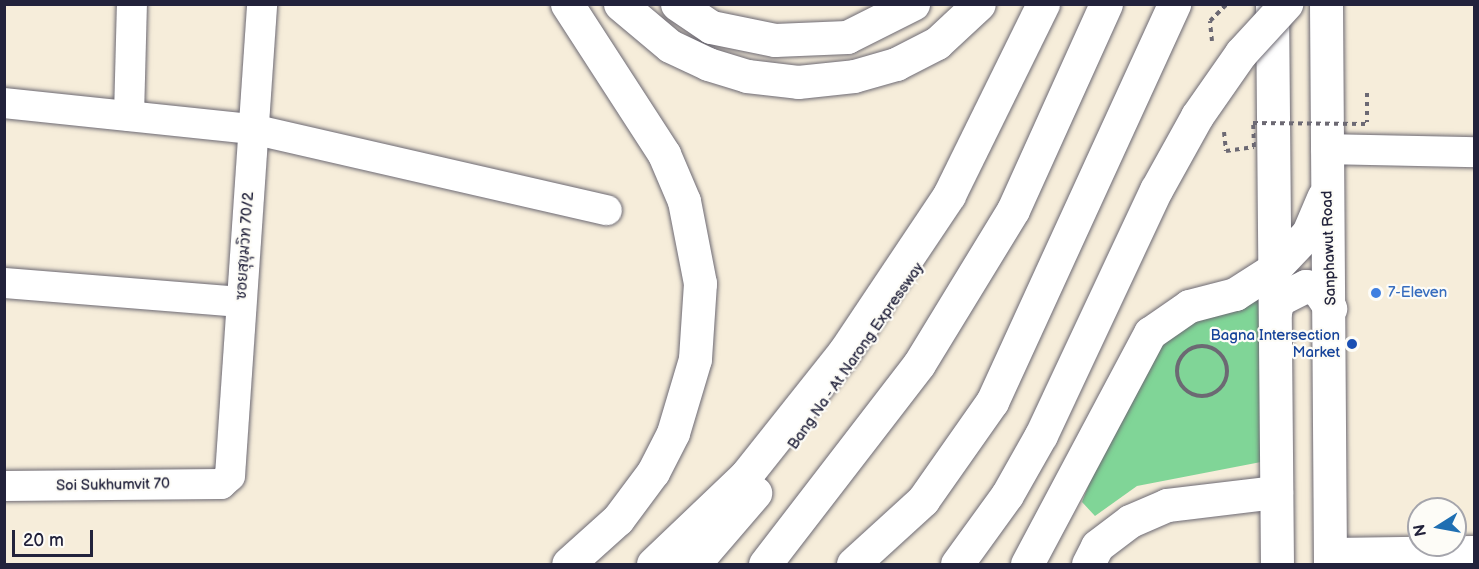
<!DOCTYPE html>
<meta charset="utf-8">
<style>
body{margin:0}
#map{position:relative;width:1479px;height:569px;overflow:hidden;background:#f6edda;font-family:"Balsamiq Sans","Playpen Sans Thai",sans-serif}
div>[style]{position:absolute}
.green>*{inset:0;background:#80d597}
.path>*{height:4px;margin-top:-2px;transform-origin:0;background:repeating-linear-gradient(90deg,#6c6973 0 4.5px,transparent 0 9px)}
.path>.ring{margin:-2px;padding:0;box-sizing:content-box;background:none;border:4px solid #6c6973;border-radius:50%}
.roads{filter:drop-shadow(0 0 2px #6c6973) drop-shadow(0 0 2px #6c6973)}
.minor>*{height:30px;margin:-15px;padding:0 15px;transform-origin:15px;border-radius:15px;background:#fff}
.tertiary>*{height:33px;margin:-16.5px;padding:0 16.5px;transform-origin:16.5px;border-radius:16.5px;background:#fff}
.secondary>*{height:33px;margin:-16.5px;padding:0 16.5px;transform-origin:16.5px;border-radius:16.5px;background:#fff}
.trunk>*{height:33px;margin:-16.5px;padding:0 16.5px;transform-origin:16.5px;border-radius:16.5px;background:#fff}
.motorway>*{height:33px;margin:-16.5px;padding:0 16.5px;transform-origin:16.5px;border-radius:16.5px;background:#fff}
.path-bridge>*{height:4px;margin-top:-2px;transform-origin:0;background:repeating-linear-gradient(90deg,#6c6973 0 4.5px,transparent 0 9px)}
.bridges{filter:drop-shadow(0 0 2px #6c6973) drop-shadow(0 0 2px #6c6973)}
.motorway-bridge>*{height:33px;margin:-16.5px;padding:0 16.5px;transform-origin:16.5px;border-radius:16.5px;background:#fff}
.dots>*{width:16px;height:16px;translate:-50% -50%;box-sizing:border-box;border:3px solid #fdfcf7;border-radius:50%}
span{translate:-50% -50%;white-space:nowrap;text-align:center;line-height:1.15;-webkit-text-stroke:4.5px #fdfcf7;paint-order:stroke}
.street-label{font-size:15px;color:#22223b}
.shop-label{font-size:15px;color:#366cbe}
.left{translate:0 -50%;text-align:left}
.transit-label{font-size:15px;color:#164399}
.right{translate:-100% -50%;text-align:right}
.frame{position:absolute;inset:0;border:6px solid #22223b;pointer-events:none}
.north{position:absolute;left:1407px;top:497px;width:60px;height:60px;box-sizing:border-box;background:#fdfcf7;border:2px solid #a5a5ac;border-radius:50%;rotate:259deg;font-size:16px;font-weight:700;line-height:24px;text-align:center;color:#22223b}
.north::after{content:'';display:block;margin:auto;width:21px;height:27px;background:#1f6fb2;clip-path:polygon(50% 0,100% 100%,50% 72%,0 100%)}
.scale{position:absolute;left:12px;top:530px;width:81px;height:27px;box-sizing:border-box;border:3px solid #22223b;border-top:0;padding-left:8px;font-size:18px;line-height:21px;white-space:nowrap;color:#22223b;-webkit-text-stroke:4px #fdfcf7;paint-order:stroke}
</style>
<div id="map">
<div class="green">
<div style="clip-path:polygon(1263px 294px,1261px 462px,1137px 486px,1095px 516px,1082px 502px,1117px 411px,1173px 323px)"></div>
</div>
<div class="path">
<div style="left:1212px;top:41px;width:20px;rotate:-96deg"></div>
<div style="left:1210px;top:21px;width:24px;rotate:-45deg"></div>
<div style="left:1367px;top:93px;width:29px;rotate:90deg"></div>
<div style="left:1224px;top:132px;width:19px;rotate:84deg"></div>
<div class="ring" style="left:1177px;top:346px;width:46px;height:46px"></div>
</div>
<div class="roads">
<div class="minor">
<div style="left:4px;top:103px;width:249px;rotate:6deg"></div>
<div style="left:252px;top:129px;width:364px;rotate:12.9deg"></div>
<div style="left:129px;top:116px;width:112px;rotate:-88.5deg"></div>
<div style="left:1326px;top:149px;width:148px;rotate:1.2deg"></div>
<div style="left:4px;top:283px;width:238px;rotate:4.6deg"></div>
<div style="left:4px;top:486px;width:217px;rotate:-0.5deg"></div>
<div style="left:221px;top:484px;width:12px;rotate:-42deg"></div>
<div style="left:230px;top:476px;width:473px;rotate:-86.1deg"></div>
<div style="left:1330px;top:553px;width:144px;rotate:-0.8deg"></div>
</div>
<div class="tertiary">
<div style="left:1088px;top:564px;width:20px;rotate:-63deg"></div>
<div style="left:1097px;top:546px;width:41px;rotate:-37.1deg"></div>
<div style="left:1130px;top:521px;width:40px;rotate:-23.4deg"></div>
<div style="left:1167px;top:505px;width:110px;rotate:-6.8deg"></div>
</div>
<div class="secondary">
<div style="left:1272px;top:4px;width:560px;rotate:89.49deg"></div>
<div style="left:1326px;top:4px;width:560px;rotate:89.59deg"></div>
<div style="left:1274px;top:269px;width:50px;rotate:-46.6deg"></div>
<div style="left:1308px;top:233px;width:39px;rotate:-67deg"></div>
<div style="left:1275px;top:312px;width:12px;rotate:-76deg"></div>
<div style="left:1278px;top:300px;width:31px;rotate:-27deg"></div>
<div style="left:1306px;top:286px;width:13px;rotate:18deg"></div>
<div style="left:1318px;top:290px;width:22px;rotate:56deg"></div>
</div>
<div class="trunk">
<div style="left:620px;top:4px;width:65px;rotate:40deg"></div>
<div style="left:670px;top:46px;width:42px;rotate:25.3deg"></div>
<div style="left:708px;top:64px;width:41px;rotate:17.1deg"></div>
<div style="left:747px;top:76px;width:51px;rotate:6.7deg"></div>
<div style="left:798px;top:82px;width:56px;rotate:-6.1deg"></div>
<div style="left:854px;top:76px;width:44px;rotate:-15.9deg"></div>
<div style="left:896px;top:64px;width:46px;rotate:-27.1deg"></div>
<div style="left:937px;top:43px;width:57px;rotate:-42.9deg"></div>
<div style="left:677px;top:4px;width:41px;rotate:34.1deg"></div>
<div style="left:711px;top:27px;width:65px;rotate:11.5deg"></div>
<div style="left:775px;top:40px;width:72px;rotate:-2.4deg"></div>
<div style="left:847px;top:37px;width:74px;rotate:-26.6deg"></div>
</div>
<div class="motorway">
<div style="left:567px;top:4px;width:179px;rotate:57.1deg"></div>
<div style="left:664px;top:154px;width:51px;rotate:66.9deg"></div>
<div style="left:684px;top:201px;width:84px;rotate:79deg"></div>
<div style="left:700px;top:283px;width:76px;rotate:93.8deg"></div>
<div style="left:695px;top:359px;width:77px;rotate:106.6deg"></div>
<div style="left:673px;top:433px;width:44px;rotate:117.1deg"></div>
<div style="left:653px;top:472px;width:59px;rotate:126.7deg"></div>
<div style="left:618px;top:519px;width:67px;rotate:138deg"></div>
<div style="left:653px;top:564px;width:129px;rotate:-43.7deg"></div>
<div style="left:746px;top:475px;width:157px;rotate:-51.5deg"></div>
<div style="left:844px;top:352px;width:189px;rotate:-56.2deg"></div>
<div style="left:949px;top:195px;width:213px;rotate:-63.8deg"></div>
<div style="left:694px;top:564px;width:94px;rotate:-49.3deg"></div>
<div style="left:765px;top:564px;width:252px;rotate:-52.4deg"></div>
<div style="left:919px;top:364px;width:180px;rotate:-58.6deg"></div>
<div style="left:1013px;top:210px;width:226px;rotate:-65.7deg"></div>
<div style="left:853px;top:564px;width:95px;rotate:-42.4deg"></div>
<div style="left:923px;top:500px;width:120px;rotate:-54.9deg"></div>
<div style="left:992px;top:402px;width:438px;rotate:-65.4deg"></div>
<div style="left:1027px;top:564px;width:262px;rotate:-62deg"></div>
<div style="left:1150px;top:333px;width:47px;rotate:-34.7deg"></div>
<div style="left:1189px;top:306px;width:48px;rotate:-14.6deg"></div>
<div style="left:1235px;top:294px;width:46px;rotate:-32.7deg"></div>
</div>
</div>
<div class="path-bridge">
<div style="left:1226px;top:151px;width:28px;rotate:-8deg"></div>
<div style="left:1254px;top:147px;width:24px;rotate:-92deg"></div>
<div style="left:1253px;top:123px;width:114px;rotate:0.5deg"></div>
</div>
<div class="bridges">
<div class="motorway-bridge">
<div style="left:957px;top:564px;width:85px;rotate:-54.1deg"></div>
<div style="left:1007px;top:495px;width:69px;rotate:-60.5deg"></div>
<div style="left:1041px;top:435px;width:271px;rotate:-64.9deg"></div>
<div style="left:1156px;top:190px;width:85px;rotate:-61deg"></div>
<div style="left:1197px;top:116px;width:77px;rotate:-55.1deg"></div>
<div style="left:1241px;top:53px;width:67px;rotate:-47.4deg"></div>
</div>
</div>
<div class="dots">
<div style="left:1376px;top:293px;background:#3f7fe0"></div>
<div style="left:1352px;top:344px;background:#1a4fb4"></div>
</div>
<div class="street-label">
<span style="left:245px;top:246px;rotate:-86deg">ซอยสุขุมวิท 70/2</span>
<span style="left:1329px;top:248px;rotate:-92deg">Sanphawut Road</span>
<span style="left:856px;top:356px;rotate:-55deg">Bang Na - At Narong Expressway</span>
<span style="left:113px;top:485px;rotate:-1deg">Soi Sukhumvit 70</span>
</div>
<div class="shop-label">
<span class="left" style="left:1388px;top:293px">7-Eleven</span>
</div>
<div class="transit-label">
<span class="right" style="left:1340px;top:344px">Bagna Intersection<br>Market</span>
</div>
<div class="frame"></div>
<div class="north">N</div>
<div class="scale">20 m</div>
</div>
